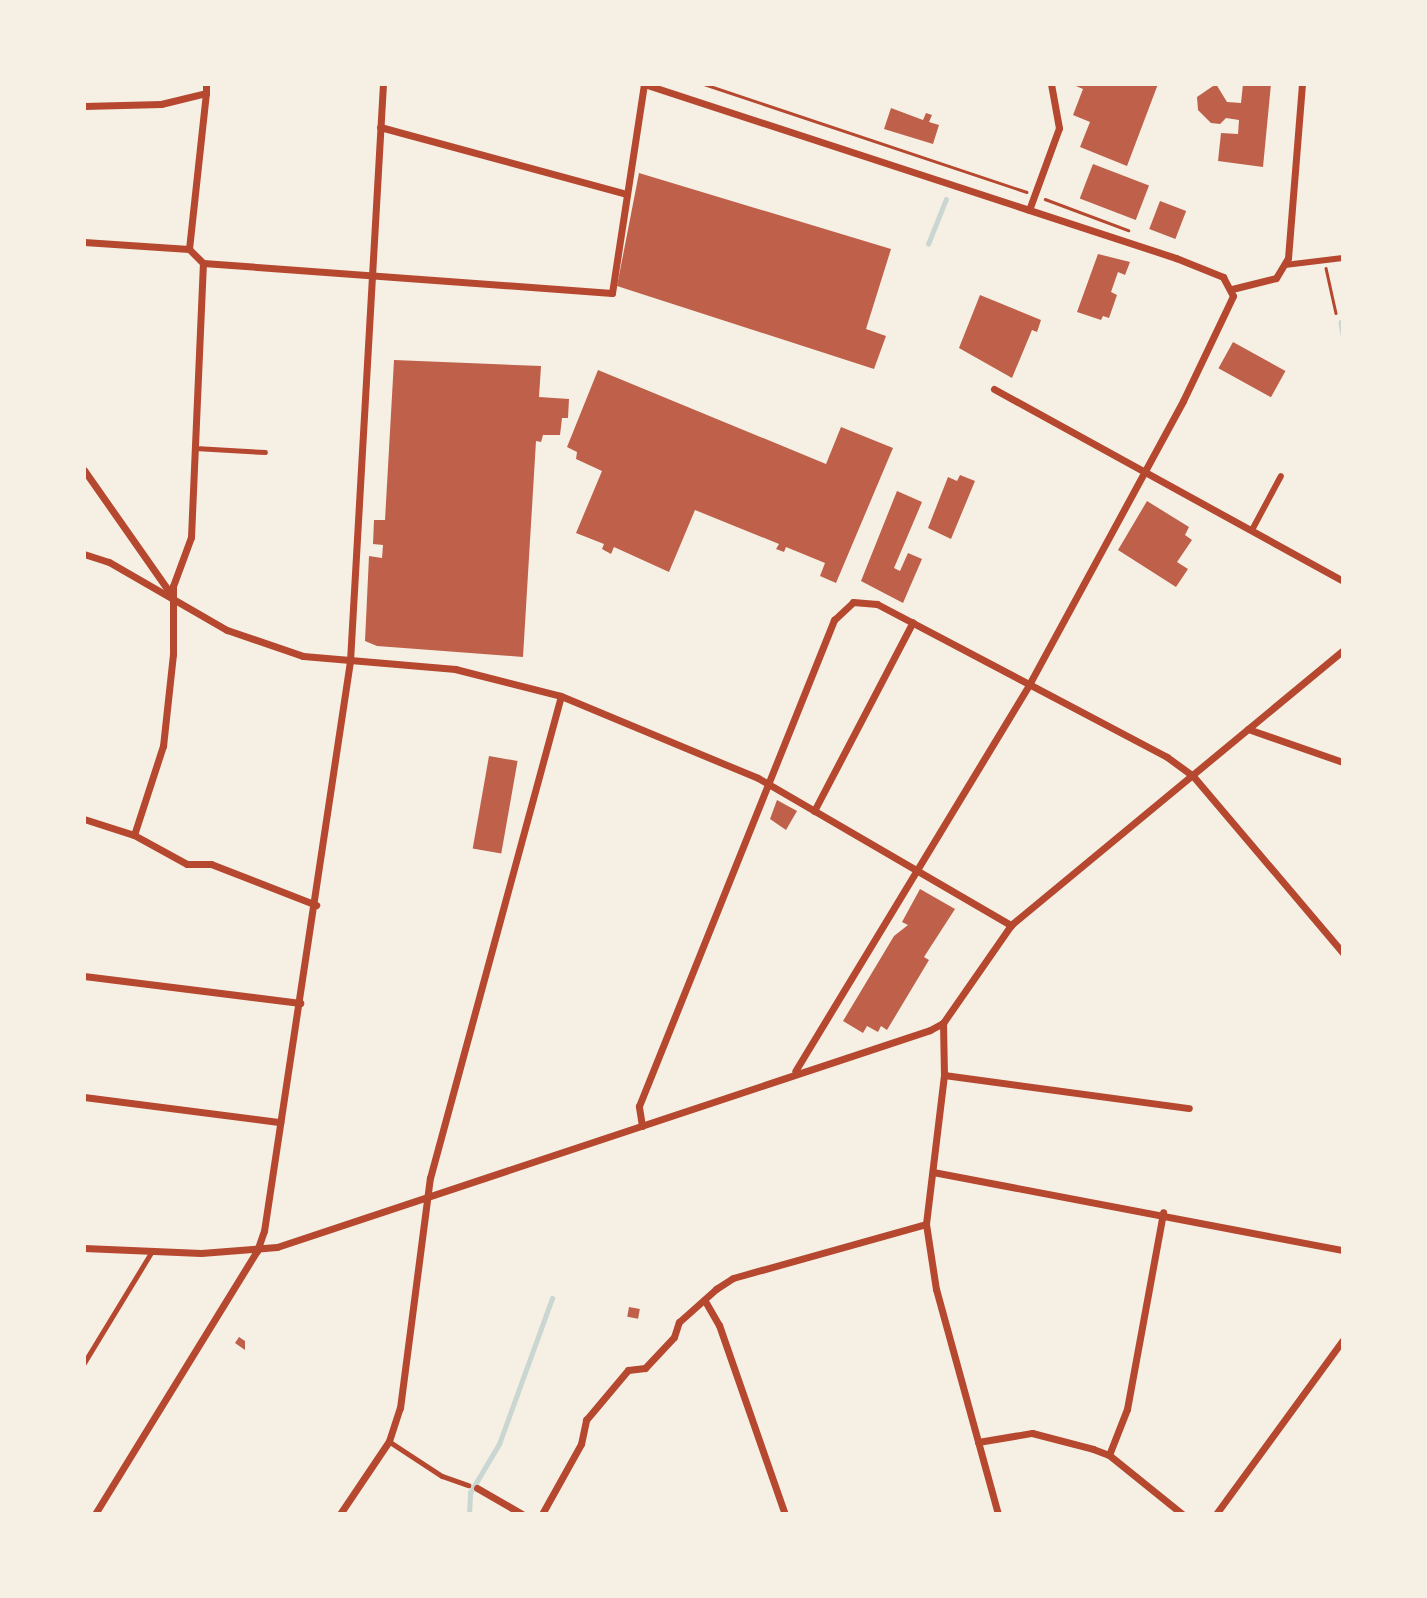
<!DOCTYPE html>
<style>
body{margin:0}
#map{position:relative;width:1427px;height:1598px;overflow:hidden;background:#f6efe4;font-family:"Alegreya Sans",sans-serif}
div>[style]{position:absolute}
.stream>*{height:4.5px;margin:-2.25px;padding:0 2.25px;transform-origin:2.25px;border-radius:2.25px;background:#c9d6d2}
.building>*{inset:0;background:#bf614a;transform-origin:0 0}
.path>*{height:2.5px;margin:-1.25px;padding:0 1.25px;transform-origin:1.25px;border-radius:1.25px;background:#b5482f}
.service>*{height:4.5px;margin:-2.25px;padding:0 2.25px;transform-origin:2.25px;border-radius:2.25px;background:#b5482f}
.pedestrian>*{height:6px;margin:-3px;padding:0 3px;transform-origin:3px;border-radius:3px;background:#b5482f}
.minor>*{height:7px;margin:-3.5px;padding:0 3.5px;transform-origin:3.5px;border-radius:3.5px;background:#b5482f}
span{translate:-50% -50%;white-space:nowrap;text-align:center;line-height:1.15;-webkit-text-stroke:5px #f6efe4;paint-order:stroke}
.frame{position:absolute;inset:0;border:86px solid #f6efe4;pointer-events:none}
</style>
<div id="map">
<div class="stream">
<div style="left:928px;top:244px;width:48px;rotate:-68.2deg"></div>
<div style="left:1341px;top:322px;width:12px;rotate:81deg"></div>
<div style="left:469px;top:1514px;width:21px;rotate:-87deg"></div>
<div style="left:470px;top:1493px;width:57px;rotate:-59.4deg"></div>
<div style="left:499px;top:1444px;width:155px;rotate:-70deg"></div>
</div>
<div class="building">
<div style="clip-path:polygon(1071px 84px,1158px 84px,1127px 166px,1080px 147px,1090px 122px,1073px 115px,1083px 89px)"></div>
<div style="clip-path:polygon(1216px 84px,1227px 102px,1241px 103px,1243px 84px,1271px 84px,1263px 167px,1218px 161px,1221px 133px,1238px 134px,1239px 120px,1226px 118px,1220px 124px,1211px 123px,1198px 110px,1197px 97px)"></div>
<div style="clip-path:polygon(891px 108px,923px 120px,926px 113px,932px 115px,929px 122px,939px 125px,933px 144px,884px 129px)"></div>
<div style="left:1093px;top:164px;width:60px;height:37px;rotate:21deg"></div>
<div style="clip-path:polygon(639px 173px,891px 249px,866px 329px,886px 336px,874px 369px,617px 286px)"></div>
<div style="left:1160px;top:201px;width:28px;height:30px;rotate:21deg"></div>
<div style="clip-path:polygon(1098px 254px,1130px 262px,1125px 275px,1118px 272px,1111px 292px,1117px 295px,1109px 318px,1103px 316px,1101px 320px,1077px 312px)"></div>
<div style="clip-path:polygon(980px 295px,1041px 320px,1037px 332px,1032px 330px,1012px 378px,959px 348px)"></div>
<div style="left:1233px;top:342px;width:60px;height:30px;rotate:29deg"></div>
<div style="clip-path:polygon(394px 360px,541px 366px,539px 397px,569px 399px,568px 418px,562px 418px,560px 435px,543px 435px,541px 442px,536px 441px,523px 657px,377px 646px,365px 641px,369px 556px,382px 558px,383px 545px,373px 544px,374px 520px,385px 520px)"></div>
<div style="clip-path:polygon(598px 370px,826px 464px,841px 427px,893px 448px,836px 583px,820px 576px,825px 563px,786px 547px,784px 552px,776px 549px,779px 544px,695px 510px,669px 572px,614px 547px,611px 554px,602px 549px,604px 544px,576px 533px,602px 471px,576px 459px,577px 452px,567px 447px)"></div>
<div style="clip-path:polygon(960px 475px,975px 481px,951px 539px,928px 528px,948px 477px,957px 481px)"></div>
<div style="clip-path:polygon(897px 491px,922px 502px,894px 568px,900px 571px,908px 553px,922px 559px,903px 603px,861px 581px)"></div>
<div style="clip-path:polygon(1147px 501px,1189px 527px,1185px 535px,1192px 540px,1177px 562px,1188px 569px,1176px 587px,1118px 550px)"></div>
<div style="left:489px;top:756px;width:29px;height:94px;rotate:10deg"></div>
<div style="clip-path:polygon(777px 800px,797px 811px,786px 830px,770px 819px)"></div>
<div style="clip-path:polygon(920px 889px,955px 909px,924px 957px,929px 960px,887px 1030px,881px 1026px,878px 1032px,867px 1026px,863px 1033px,843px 1021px,894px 936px,908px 925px,902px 922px)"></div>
<div style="left:629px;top:1307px;width:11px;height:10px;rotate:10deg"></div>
<div style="clip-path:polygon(239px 1337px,245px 1341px,245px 1350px,235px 1343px)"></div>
</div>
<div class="path">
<div style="left:704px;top:84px;width:340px;rotate:18.5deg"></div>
<div style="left:1045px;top:199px;width:89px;rotate:20.5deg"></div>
<div style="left:1326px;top:268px;width:46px;rotate:77.5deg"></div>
</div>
<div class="service">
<div style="left:195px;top:448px;width:70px;rotate:3.3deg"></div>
<div style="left:84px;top:1363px;width:131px;rotate:-58.7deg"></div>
<div style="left:390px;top:1442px;width:62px;rotate:33.2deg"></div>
<div style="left:442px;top:1476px;width:28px;rotate:19deg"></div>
</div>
<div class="pedestrian">
<div style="left:1285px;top:265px;width:58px;rotate:-6.9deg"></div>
<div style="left:1252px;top:530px;width:61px;rotate:-61.8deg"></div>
</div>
<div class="minor">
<div style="left:644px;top:84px;width:560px;rotate:18.11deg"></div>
<div style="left:1176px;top:258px;width:51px;rotate:22deg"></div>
<div style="left:1223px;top:277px;width:21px;rotate:62deg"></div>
<div style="left:1233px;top:296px;width:116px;rotate:115.5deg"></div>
<div style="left:1183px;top:401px;width:323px;rotate:118.5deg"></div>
<div style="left:1029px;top:685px;width:451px;rotate:121.2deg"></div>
<div style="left:84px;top:106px;width:77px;rotate:-1.5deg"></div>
<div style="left:161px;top:104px;width:46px;rotate:-13.7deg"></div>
<div style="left:206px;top:93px;width:9px;rotate:-90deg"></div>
<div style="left:380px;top:127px;width:255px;rotate:15.2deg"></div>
<div style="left:1029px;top:210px;width:87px;rotate:-69.9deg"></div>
<div style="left:1059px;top:128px;width:45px;rotate:-100.3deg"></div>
<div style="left:84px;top:242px;width:105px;rotate:3.8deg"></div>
<div style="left:203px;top:263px;width:410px;rotate:4.2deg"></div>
<div style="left:612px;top:293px;width:211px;rotate:-81.3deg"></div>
<div style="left:1232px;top:289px;width:45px;rotate:-14deg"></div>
<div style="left:1276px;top:278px;width:23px;rotate:-59deg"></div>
<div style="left:1288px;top:258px;width:175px;rotate:-85.4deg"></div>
<div style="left:994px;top:389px;width:398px;rotate:28.8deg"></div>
<div style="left:84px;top:470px;width:150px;rotate:55deg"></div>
<div style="left:84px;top:554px;width:26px;rotate:18deg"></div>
<div style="left:109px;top:562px;width:136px;rotate:30deg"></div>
<div style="left:227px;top:630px;width:80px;rotate:18.9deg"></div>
<div style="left:303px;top:656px;width:153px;rotate:4.9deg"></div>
<div style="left:455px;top:669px;width:109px;rotate:14.3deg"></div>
<div style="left:561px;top:696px;width:213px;rotate:22.6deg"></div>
<div style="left:758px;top:778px;width:293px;rotate:30.2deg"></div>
<div style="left:1248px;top:729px;width:101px;rotate:19.2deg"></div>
<div style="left:814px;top:811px;width:213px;rotate:-62.4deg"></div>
<div style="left:84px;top:819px;width:52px;rotate:17.7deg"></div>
<div style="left:134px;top:835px;width:60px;rotate:28.7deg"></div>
<div style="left:187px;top:864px;width:24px"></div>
<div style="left:211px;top:864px;width:113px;rotate:21.3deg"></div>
<div style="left:134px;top:835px;width:94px;rotate:-72deg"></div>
<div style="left:163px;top:746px;width:93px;rotate:-83.8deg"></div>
<div style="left:173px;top:654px;width:68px;rotate:-90deg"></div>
<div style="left:173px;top:586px;width:52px;rotate:-69.8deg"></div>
<div style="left:191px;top:537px;width:274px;rotate:-87.5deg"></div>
<div style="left:203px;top:263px;width:20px;rotate:-135deg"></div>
<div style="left:189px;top:249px;width:157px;rotate:-83.8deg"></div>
<div style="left:84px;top:976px;width:218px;rotate:7.1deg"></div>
<div style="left:943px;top:1023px;width:52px;rotate:88.9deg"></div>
<div style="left:944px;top:1075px;width:150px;rotate:96.9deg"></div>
<div style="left:926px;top:1224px;width:66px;rotate:81.3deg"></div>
<div style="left:936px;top:1289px;width:233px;rotate:74.6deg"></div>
<div style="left:944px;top:1075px;width:247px;rotate:7.7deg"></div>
<div style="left:84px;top:1097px;width:198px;rotate:7.3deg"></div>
<div style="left:642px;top:1126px;width:20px;rotate:-99deg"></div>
<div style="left:639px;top:1106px;width:524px;rotate:-68.14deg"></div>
<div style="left:834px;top:620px;width:26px;rotate:-43deg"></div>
<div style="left:853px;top:602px;width:24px;rotate:5deg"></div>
<div style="left:877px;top:604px;width:328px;rotate:27.8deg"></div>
<div style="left:1167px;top:757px;width:32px;rotate:36deg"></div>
<div style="left:1193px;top:776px;width:232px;rotate:49.7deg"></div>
<div style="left:933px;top:1172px;width:417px;rotate:10.8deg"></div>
<div style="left:84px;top:1248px;width:117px;rotate:2.4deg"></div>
<div style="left:201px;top:1253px;width:76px;rotate:-4.5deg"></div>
<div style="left:277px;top:1247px;width:688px;rotate:-18.38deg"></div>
<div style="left:930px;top:1030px;width:15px;rotate:-28deg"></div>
<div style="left:943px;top:1023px;width:119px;rotate:-55.2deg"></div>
<div style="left:1011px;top:925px;width:431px;rotate:-39.6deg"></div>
<div style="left:705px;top:1301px;width:28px;rotate:60deg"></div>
<div style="left:719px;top:1325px;width:200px;rotate:70.8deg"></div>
<div style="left:978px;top:1442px;width:55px;rotate:-9.5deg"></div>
<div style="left:1032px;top:1433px;width:63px;rotate:14.7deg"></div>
<div style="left:1093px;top:1449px;width:17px;rotate:21deg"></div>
<div style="left:1109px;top:1455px;width:94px;rotate:38.9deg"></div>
<div style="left:1109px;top:1455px;width:49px;rotate:-68.6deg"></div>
<div style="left:1127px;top:1409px;width:200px;rotate:-79.6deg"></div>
<div style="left:477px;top:1488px;width:52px;rotate:30deg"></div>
<div style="left:95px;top:1514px;width:309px;rotate:-58.4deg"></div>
<div style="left:257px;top:1251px;width:21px;rotate:-71deg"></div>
<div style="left:264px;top:1231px;width:576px;rotate:-81.42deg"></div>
<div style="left:350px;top:661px;width:578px;rotate:-86.73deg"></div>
<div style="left:340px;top:1514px;width:88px;rotate:-56.1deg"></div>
<div style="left:389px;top:1441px;width:35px;rotate:-72deg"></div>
<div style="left:400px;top:1408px;width:232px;rotate:-82.6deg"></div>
<div style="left:430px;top:1178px;width:499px;rotate:-74.8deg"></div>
<div style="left:542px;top:1514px;width:80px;rotate:-60.9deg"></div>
<div style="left:581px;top:1444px;width:25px;rotate:-78deg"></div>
<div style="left:586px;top:1420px;width:65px;rotate:-50deg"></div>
<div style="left:628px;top:1370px;width:17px;rotate:-7deg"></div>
<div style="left:645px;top:1368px;width:42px;rotate:-46.9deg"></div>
<div style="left:674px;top:1337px;width:16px;rotate:-72deg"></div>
<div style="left:679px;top:1322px;width:50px;rotate:-41.7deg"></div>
<div style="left:716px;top:1289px;width:20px;rotate:-33deg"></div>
<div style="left:733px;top:1278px;width:200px;rotate:-15.6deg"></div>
<div style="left:1216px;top:1514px;width:215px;rotate:-53.9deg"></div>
</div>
<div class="frame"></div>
</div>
